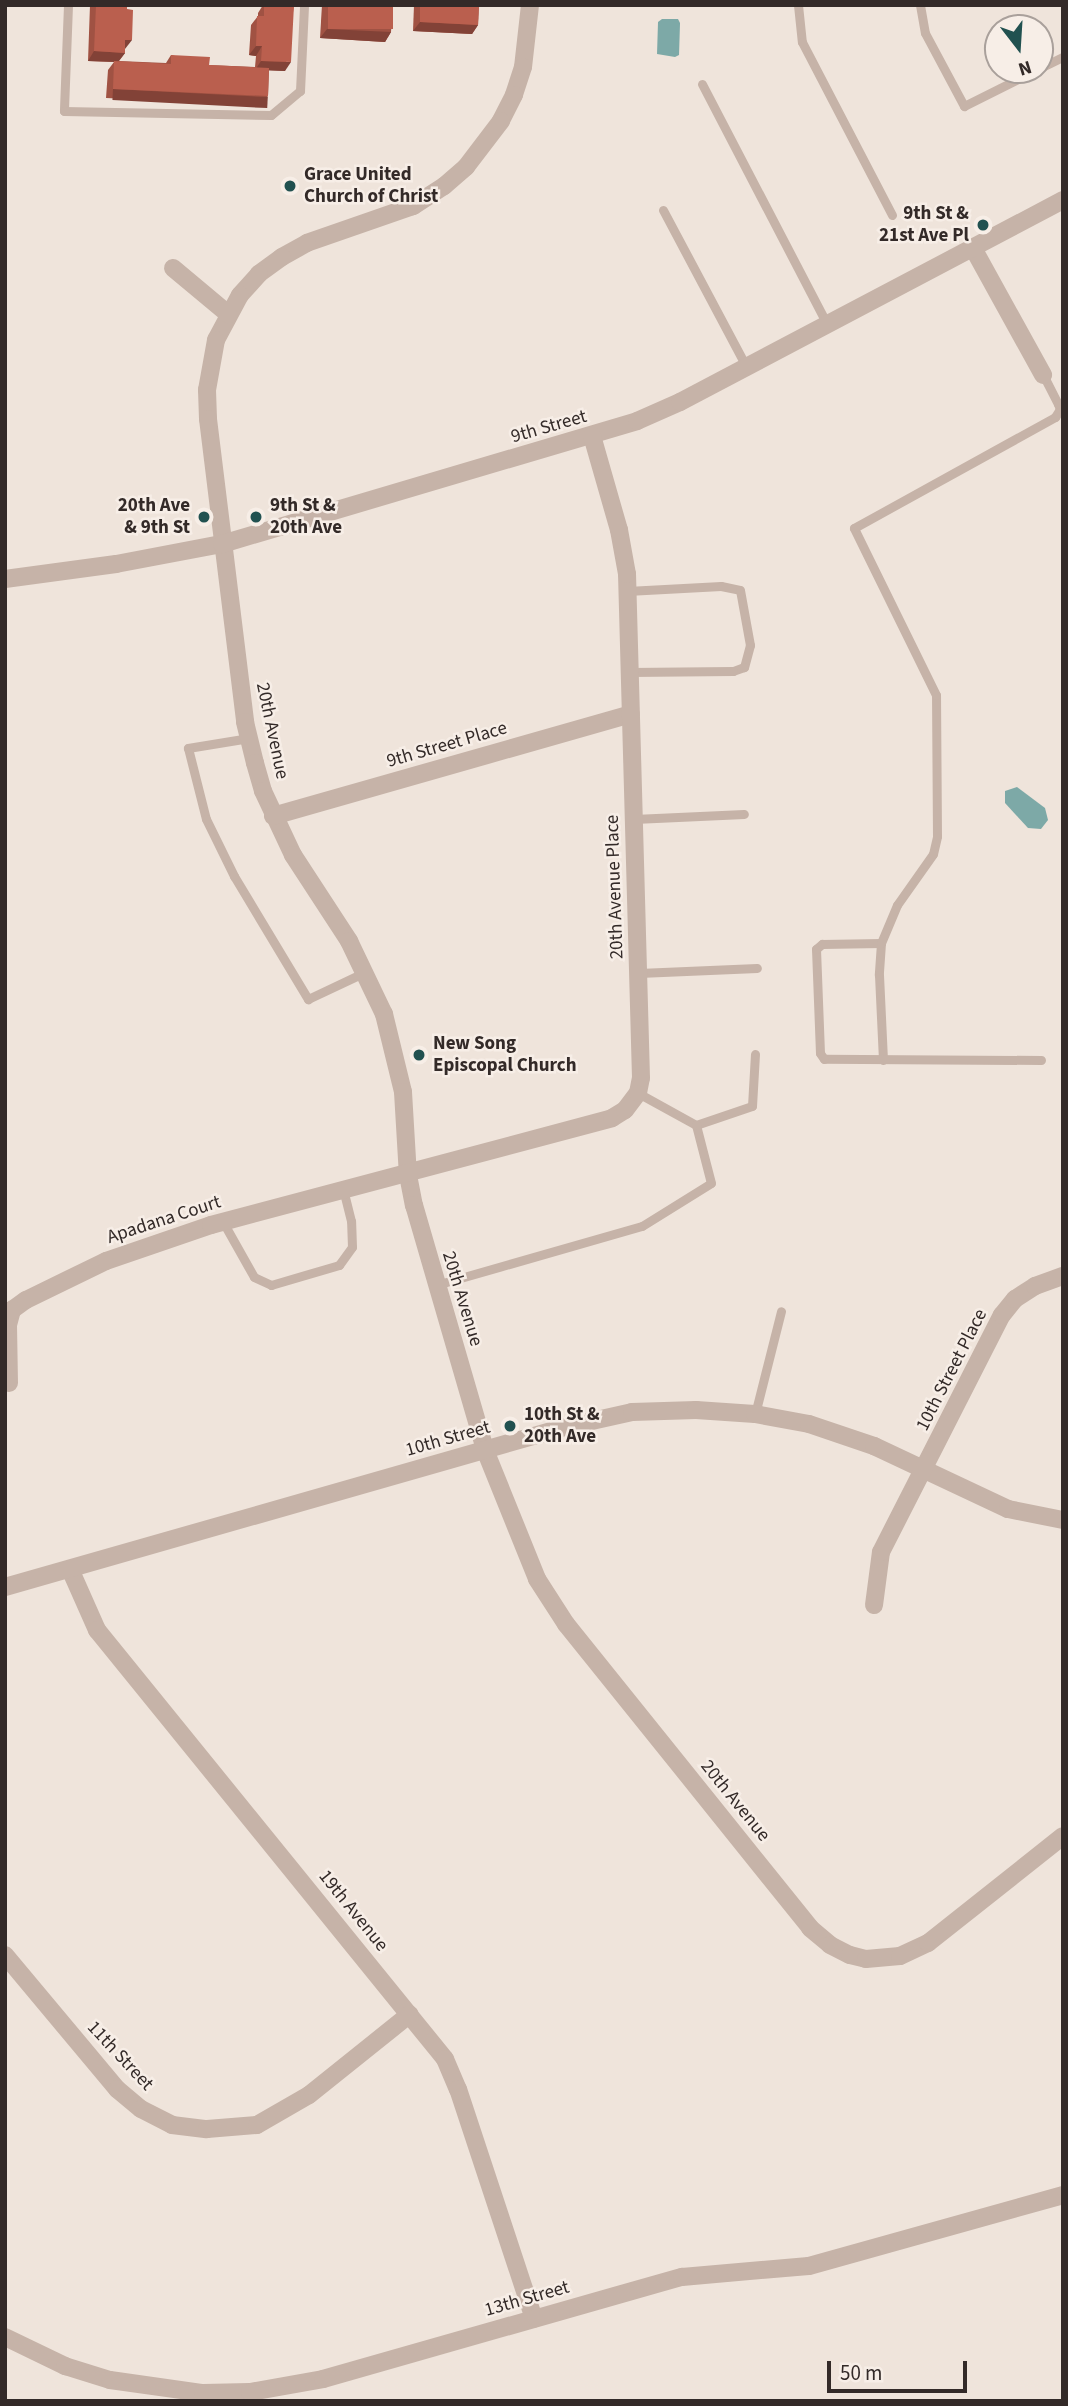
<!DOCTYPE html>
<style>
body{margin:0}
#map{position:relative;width:1068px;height:2406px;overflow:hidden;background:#efe4db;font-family:"Source Sans 3",sans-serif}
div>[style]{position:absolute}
.water>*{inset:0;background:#7da9a7}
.lane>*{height:9px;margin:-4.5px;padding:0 4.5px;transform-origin:4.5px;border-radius:4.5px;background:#c6b3a8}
.street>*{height:18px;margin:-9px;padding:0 9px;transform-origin:9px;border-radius:9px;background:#c6b3a8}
.wall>*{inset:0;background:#a05243}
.shaded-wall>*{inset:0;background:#824237;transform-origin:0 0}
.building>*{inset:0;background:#ba5f4e;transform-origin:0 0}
.dots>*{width:19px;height:19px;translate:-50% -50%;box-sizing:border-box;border:4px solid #f7eee7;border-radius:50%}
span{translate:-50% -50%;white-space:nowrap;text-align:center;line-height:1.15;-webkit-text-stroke:5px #f7eee7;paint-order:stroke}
.poi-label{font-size:19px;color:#332a28;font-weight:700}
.left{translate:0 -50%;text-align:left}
.right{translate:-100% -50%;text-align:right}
.street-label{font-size:19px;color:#332a28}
.frame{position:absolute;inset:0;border:7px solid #332a28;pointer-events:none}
.north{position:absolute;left:984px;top:14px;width:70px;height:70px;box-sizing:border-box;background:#f7eee7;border:2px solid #a9a09b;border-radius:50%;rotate:163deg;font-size:19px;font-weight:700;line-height:28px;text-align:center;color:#332a28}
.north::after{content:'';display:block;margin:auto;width:24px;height:32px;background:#215150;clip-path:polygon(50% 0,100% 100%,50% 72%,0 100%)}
.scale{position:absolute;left:827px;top:2361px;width:140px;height:32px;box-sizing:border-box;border:4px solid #332a28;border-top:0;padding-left:9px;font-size:21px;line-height:24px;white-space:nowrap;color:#332a28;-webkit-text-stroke:5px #f7eee7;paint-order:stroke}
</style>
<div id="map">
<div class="water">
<div style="clip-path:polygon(662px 19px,678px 19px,680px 23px,679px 55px,675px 57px,657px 54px,658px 22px)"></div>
<div style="clip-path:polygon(1017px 787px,1045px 808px,1048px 820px,1041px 829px,1028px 828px,1005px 803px,1005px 791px)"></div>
</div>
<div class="lane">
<div style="left:68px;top:5px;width:106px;rotate:92.2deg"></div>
<div style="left:64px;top:111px;width:207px;rotate:1.1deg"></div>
<div style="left:271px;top:115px;width:38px;rotate:-40deg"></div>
<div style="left:300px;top:91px;width:86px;rotate:-87.3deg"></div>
<div style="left:798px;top:5px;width:37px;rotate:84deg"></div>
<div style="left:802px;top:42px;width:195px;rotate:62.5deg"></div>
<div style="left:920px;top:5px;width:28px;rotate:80deg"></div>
<div style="left:925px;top:33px;width:83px;rotate:61.9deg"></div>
<div style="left:964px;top:106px;width:80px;rotate:-26.6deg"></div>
<div style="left:1040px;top:68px;width:25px;rotate:-26deg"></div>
<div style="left:702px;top:84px;width:271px;rotate:62.5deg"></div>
<div style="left:663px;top:210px;width:177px;rotate:62deg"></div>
<div style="left:627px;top:591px;width:94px;rotate:-3deg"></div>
<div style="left:721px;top:586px;width:19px;rotate:12deg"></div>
<div style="left:740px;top:590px;width:56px;rotate:79.7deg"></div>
<div style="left:750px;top:645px;width:23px;rotate:105deg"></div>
<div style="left:744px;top:667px;width:12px;rotate:160deg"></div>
<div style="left:733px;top:671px;width:103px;rotate:179.4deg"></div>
<div style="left:249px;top:738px;width:62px;rotate:170.7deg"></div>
<div style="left:188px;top:748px;width:73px;rotate:75.8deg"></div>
<div style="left:206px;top:819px;width:64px;rotate:63.8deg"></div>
<div style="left:234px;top:876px;width:144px;rotate:59deg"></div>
<div style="left:308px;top:999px;width:63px;rotate:-25.3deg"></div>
<div style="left:634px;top:819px;width:110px;rotate:-2.6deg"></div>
<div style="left:881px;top:943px;width:32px;rotate:94deg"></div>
<div style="left:879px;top:975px;width:85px;rotate:87.3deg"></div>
<div style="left:639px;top:973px;width:118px;rotate:-2.4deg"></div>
<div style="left:1041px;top:1060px;width:217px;rotate:-179.7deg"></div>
<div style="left:824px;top:1059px;width:7px;rotate:-124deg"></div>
<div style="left:820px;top:1053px;width:104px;rotate:-92.2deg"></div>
<div style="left:816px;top:949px;width:8px;rotate:-40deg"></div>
<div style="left:822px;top:944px;width:59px;rotate:-1deg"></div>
<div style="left:881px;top:943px;width:41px;rotate:-67.2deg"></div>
<div style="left:897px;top:905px;width:62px;rotate:-54.8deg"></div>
<div style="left:933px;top:854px;width:18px;rotate:-77deg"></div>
<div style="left:937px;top:836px;width:141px;rotate:-90.4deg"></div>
<div style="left:936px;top:695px;width:186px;rotate:-116.2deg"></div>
<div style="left:854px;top:528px;width:230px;rotate:-28.9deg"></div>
<div style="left:1055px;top:417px;width:9px;rotate:-58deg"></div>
<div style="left:1060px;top:409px;width:5px;rotate:-112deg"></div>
<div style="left:1058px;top:404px;width:33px;rotate:-117deg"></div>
<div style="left:638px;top:1093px;width:66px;rotate:28.9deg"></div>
<div style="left:696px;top:1125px;width:59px;rotate:-18.7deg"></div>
<div style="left:752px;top:1106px;width:52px;rotate:-86.7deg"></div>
<div style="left:223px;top:1222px;width:63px;rotate:60.6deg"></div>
<div style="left:254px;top:1277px;width:19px;rotate:25deg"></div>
<div style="left:271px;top:1285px;width:71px;rotate:-16.4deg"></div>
<div style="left:339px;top:1265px;width:22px;rotate:-54deg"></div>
<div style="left:352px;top:1247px;width:26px;rotate:-92deg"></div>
<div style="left:351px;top:1221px;width:33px;rotate:-104deg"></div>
<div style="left:436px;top:1285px;width:214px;rotate:-16deg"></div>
<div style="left:642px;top:1226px;width:81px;rotate:-31.9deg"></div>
<div style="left:711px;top:1183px;width:60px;rotate:-104.5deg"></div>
<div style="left:755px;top:1414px;width:106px;rotate:-75.8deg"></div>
</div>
<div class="street">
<div style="left:530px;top:5px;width:62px;rotate:96.4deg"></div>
<div style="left:523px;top:67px;width:29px;rotate:108deg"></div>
<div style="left:514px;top:95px;width:29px;rotate:117deg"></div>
<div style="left:501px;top:121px;width:58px;rotate:127.3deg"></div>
<div style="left:466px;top:167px;width:29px;rotate:139deg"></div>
<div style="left:444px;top:186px;width:37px;rotate:147deg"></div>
<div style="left:413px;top:206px;width:112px;rotate:160.8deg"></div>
<div style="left:307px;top:243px;width:29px;rotate:151deg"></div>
<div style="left:282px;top:257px;width:29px;rotate:144deg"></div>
<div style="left:259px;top:274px;width:28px;rotate:132deg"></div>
<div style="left:240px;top:295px;width:51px;rotate:118.1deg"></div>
<div style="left:216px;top:340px;width:51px;rotate:100.2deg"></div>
<div style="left:207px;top:390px;width:29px;rotate:88deg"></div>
<div style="left:208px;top:419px;width:305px;rotate:83deg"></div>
<div style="left:245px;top:722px;width:42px;rotate:76.3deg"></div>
<div style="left:255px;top:763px;width:29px;rotate:74deg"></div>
<div style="left:263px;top:791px;width:71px;rotate:64.9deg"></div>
<div style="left:293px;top:855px;width:103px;rotate:56.9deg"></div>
<div style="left:349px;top:941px;width:81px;rotate:64.4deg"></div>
<div style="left:384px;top:1014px;width:80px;rotate:76.3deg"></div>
<div style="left:403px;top:1092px;width:83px;rotate:86.6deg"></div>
<div style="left:408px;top:1175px;width:31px;rotate:79deg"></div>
<div style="left:414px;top:1205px;width:255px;rotate:73.8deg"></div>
<div style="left:485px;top:1450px;width:139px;rotate:68deg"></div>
<div style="left:537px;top:1579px;width:54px;rotate:57.2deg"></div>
<div style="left:566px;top:1624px;width:390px;rotate:51.2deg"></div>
<div style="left:810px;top:1928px;width:26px;rotate:40deg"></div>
<div style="left:830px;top:1945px;width:22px;rotate:27deg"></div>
<div style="left:850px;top:1955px;width:16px;rotate:14deg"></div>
<div style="left:866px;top:1959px;width:34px;rotate:-5deg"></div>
<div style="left:900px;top:1956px;width:31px;rotate:-25deg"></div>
<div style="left:928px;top:1943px;width:172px;rotate:-38.4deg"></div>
<div style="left:973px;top:248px;width:145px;rotate:61.1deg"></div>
<div style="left:173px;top:268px;width:72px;rotate:39.9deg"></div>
<div style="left:5px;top:579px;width:112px;rotate:-7.7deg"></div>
<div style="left:116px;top:564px;width:108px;rotate:-10.7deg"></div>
<div style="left:222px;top:544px;width:433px;rotate:-16.5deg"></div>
<div style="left:637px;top:421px;width:47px;rotate:-23.8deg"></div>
<div style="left:680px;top:402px;width:433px;rotate:-27.8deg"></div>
<div style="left:273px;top:816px;width:372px;rotate:-15.9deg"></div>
<div style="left:9px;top:1383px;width:58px;rotate:-91deg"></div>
<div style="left:8px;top:1325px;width:16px;rotate:-75deg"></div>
<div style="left:12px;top:1310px;width:17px;rotate:-36deg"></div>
<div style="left:26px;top:1300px;width:89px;rotate:-26deg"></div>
<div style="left:106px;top:1261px;width:111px;rotate:-18.9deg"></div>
<div style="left:211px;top:1225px;width:415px;rotate:-14.9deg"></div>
<div style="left:612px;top:1118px;width:15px;rotate:-32deg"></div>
<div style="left:625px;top:1110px;width:21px;rotate:-53deg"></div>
<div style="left:638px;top:1093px;width:15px;rotate:-79deg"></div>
<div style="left:641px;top:1078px;width:504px;rotate:-91.59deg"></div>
<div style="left:627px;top:574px;width:45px;rotate:-100.3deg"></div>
<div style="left:619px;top:530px;width:98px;rotate:-106deg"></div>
<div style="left:70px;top:1569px;width:67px;rotate:66.1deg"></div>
<div style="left:97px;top:1630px;width:552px;rotate:50.95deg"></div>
<div style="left:445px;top:2059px;width:33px;rotate:67deg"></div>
<div style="left:458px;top:2089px;width:242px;rotate:71.7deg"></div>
<div style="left:5px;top:1587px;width:582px;rotate:-15.95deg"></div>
<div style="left:565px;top:1427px;width:69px;rotate:-12.6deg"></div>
<div style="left:632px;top:1412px;width:64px;rotate:-1.8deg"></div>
<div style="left:696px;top:1410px;width:59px;rotate:3.9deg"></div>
<div style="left:755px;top:1414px;width:55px;rotate:10.5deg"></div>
<div style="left:809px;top:1424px;width:69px;rotate:18.7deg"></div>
<div style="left:874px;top:1446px;width:148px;rotate:25.2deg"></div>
<div style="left:1008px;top:1509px;width:56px;rotate:11.3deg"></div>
<div style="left:874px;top:1605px;width:53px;rotate:-82.5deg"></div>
<div style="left:881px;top:1552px;width:266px;rotate:-63deg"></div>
<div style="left:1002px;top:1315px;width:21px;rotate:-51deg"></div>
<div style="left:1015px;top:1299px;width:24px;rotate:-33deg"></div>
<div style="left:1035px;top:1286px;width:30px;rotate:-20deg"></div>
<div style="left:5px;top:1955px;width:175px;rotate:50.1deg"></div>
<div style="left:117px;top:2089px;width:31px;rotate:40deg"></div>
<div style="left:141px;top:2109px;width:35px;rotate:27deg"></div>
<div style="left:172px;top:2125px;width:35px;rotate:7deg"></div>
<div style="left:207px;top:2129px;width:50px;rotate:-4.6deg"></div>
<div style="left:257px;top:2125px;width:60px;rotate:-30deg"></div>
<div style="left:309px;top:2095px;width:129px;rotate:-38.7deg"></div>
<div style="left:5px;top:2337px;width:67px;rotate:25.8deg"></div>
<div style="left:65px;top:2366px;width:47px;rotate:17.3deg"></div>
<div style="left:110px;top:2380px;width:94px;rotate:8deg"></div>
<div style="left:203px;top:2393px;width:47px;rotate:-1.2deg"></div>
<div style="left:250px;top:2392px;width:74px;rotate:-10.1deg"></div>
<div style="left:323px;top:2379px;width:373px;rotate:-15.9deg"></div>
<div style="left:682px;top:2277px;width:127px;rotate:-5deg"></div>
<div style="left:809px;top:2266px;width:264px;rotate:-15.6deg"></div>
</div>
<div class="wall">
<div style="clip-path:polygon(90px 5px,127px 5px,125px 49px,125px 53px,119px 61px,166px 63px,171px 55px,209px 65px,255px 67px,256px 56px,249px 55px,251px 25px,258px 16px,258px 13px,263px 5px,294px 5px,285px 71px,269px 70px,268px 96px,262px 105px,106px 98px,108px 70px,114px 62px,88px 61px)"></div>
<div style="clip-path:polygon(322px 5px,393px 5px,391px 32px,385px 42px,320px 38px)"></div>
<div style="clip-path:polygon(414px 5px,479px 5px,478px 25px,472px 34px,413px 31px)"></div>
</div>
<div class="shaded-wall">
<div style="clip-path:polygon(420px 22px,478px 25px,472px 34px,413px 31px)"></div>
<div style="clip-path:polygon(327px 29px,391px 32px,385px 42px,320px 38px)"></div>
<div style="clip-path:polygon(125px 40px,132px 40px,125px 49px,119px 49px)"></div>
<div style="clip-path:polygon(256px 46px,262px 46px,256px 56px,249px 55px)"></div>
<div style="clip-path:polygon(94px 51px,125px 53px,118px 62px,88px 61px)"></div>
<div style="clip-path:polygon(261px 61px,291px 62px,285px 71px,255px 70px)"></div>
<div style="left:113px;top:89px;width:155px;height:11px;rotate:3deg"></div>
</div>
<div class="building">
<div style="clip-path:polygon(96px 5px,127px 5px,127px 9px,133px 10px,132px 40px,125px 40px,125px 53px,94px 51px)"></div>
<div style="clip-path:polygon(264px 5px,294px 5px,291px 62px,261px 61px,262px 46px,256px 46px,257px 16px,264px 16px)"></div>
<div style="left:328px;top:5px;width:65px;height:24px"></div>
<div style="clip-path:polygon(420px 5px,479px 5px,478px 25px,420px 22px)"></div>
<div style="clip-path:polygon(171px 55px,210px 57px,209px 65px,269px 68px,268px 96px,113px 89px,114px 61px,171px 64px)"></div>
</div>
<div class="dots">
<div style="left:290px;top:186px;background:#215150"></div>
<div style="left:983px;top:225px;background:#215150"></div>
<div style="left:204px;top:517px;background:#215150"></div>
<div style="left:256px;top:517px;background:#215150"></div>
<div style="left:419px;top:1055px;background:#215150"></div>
<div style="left:510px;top:1426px;background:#215150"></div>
</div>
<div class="poi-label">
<span class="left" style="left:304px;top:186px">Grace United<br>Church of Christ</span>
<span class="right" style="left:969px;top:225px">9th St &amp;<br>21st Ave Pl</span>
<span class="right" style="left:190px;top:517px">20th Ave<br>&amp; 9th St</span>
<span class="left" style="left:270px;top:517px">9th St &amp;<br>20th Ave</span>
<span class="left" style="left:433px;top:1055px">New Song<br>Episcopal Church</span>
<span class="left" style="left:524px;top:1426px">10th St &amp;<br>20th Ave</span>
</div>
<div class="street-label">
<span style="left:549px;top:427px;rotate:-16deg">9th Street</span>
<span style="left:272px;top:731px;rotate:78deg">20th Avenue</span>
<span style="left:447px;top:745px;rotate:-16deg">9th Street Place</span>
<span style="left:615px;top:887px;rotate:-92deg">20th Avenue Place</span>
<span style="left:164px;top:1220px;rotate:-18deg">Apadana Court</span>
<span style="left:462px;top:1299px;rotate:73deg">20th Avenue</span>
<span style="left:952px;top:1370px;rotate:-63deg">10th Street Place</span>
<span style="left:448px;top:1439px;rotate:-16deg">10th Street</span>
<span style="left:735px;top:1801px;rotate:51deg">20th Avenue</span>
<span style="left:353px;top:1911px;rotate:51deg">19th Avenue</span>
<span style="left:120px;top:2056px;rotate:47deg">11th Street</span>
<span style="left:527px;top:2299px;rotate:-16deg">13th Street</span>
</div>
<div class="frame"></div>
<div class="north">N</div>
<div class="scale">50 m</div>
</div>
